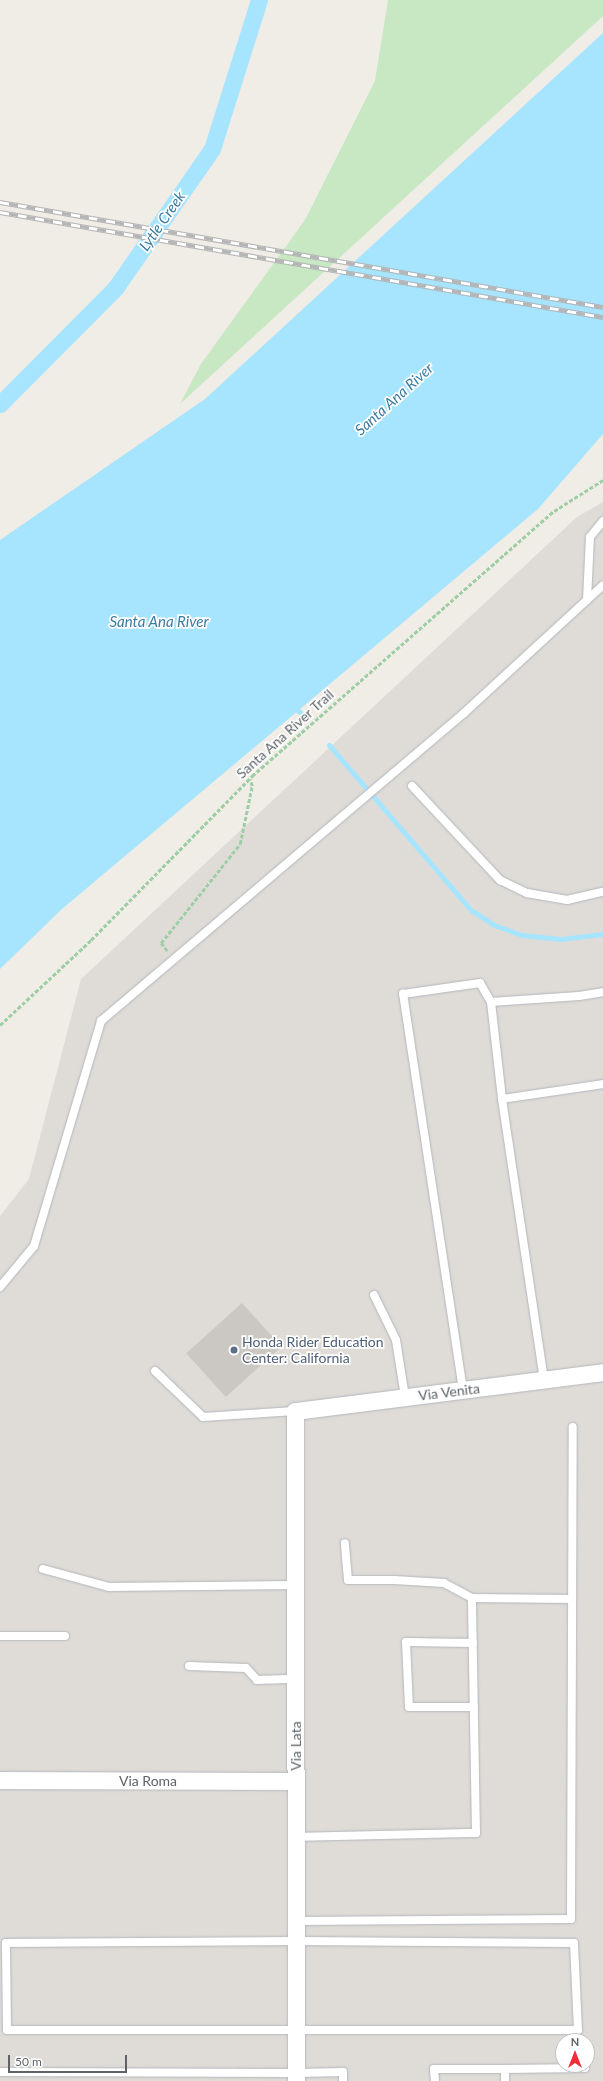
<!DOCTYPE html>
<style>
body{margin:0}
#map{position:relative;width:603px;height:2081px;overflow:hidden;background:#f0ece6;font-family:Lato,sans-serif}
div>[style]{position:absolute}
.industrial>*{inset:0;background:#dfdcd8}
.green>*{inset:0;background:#c7e8c2}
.water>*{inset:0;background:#a7e5ff}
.stream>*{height:5px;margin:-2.5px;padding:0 2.5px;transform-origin:2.5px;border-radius:2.5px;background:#a7e5ff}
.canal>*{height:17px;margin:-8.5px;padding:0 8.5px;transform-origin:8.5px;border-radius:8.5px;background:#a7e5ff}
.building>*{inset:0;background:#cbc7c2;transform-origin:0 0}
.path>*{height:2.5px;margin-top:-1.25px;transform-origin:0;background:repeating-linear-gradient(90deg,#9dcea4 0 4px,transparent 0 6px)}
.roads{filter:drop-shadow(0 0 1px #b3b7bb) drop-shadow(0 0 1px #b3b7bb)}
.lane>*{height:8px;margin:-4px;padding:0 4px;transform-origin:4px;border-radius:4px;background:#fff}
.street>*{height:17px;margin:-8.5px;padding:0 8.5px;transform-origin:8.5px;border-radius:8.5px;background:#fff}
.rail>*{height:4.5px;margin-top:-2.25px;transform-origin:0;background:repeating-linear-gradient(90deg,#fff 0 9px,#b4b5b6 0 18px);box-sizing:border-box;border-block:1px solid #b4b5b6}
.dots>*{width:11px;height:11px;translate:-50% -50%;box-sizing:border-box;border:2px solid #fff;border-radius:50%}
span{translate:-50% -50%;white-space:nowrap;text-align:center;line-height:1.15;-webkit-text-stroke:3.5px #fff;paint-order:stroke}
.street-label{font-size:14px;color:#5d6367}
.service-label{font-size:14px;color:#4e5e75}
.left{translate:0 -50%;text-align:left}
.water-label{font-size:15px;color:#3a7ca3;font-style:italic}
.north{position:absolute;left:555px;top:2033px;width:40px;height:40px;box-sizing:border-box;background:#fff;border:1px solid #bec1c2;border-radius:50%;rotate:0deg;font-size:11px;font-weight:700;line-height:16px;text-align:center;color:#5d6367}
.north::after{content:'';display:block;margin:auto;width:14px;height:18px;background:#ef2d3a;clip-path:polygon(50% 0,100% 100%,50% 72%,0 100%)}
.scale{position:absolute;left:8px;top:2055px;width:119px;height:18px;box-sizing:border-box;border:2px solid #5d6367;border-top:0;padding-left:5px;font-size:12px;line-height:14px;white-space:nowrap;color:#5d6367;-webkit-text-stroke:3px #fff;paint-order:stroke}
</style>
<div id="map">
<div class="industrial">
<div style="clip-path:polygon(evenodd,603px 502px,603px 2081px,0 2081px,0 1216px,29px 1179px,81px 979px,577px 517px,603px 502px,563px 2041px,587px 2041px,587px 2065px,563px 2065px,563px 2041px)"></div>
</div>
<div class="green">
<div style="clip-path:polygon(388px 0,603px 0,603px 16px,180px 404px,201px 364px,305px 220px,375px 81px)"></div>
</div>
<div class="water">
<div style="clip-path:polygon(603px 33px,603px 434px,538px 509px,62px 909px,0 969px,0 540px,205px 399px)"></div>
</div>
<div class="stream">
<div style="left:293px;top:706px;width:15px;rotate:42deg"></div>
<div style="left:329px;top:745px;width:218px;rotate:49.3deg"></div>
<div style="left:471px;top:910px;width:27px;rotate:33deg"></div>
<div style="left:494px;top:925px;width:30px;rotate:20deg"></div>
<div style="left:522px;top:935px;width:39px;rotate:6deg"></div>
<div style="left:561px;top:939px;width:42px;rotate:-6.8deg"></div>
</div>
<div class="canal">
<div style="left:0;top:404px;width:165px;rotate:-45.2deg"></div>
<div style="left:116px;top:287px;width:168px;rotate:-55.2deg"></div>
<div style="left:212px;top:149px;width:156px;rotate:-72.5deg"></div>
</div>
<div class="building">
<div style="left:242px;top:1303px;width:59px;height:75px;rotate:48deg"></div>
</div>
<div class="path">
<div style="left:167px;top:951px;width:10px;rotate:-127deg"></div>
<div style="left:161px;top:943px;width:127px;rotate:-51.4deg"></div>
<div style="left:240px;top:844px;width:59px;rotate:-78.3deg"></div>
<div style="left:252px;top:786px;width:7px;rotate:-106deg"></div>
<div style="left:0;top:1025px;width:125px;rotate:-43deg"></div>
<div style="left:91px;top:940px;width:230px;rotate:-45.5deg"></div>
<div style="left:252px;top:776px;width:402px;rotate:-41.3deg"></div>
<div style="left:554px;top:511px;width:58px;rotate:-32.3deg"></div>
</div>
<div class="roads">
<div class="lane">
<div style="left:587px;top:600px;width:63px;rotate:-87.3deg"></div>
<div style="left:590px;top:537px;width:21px;rotate:-51deg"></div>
<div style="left:412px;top:786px;width:129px;rotate:46.9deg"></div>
<div style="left:500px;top:880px;width:30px;rotate:26deg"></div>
<div style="left:527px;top:893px;width:41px;rotate:9.9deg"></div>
<div style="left:567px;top:900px;width:37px;rotate:-13deg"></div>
<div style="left:491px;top:1002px;width:98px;rotate:83.5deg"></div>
<div style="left:502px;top:1099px;width:284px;rotate:81.5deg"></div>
<div style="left:502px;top:1099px;width:102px;rotate:-8.4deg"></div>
<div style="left:0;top:1287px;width:53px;rotate:-50.3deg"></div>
<div style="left:34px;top:1246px;width:235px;rotate:-73.4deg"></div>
<div style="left:101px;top:1021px;width:476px;rotate:-40.3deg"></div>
<div style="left:464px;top:713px;width:189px;rotate:-42.6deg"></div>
<div style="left:374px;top:1295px;width:50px;rotate:63.9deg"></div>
<div style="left:396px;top:1340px;width:58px;rotate:81deg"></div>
<div style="left:155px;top:1371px;width:66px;rotate:43.8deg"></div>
<div style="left:203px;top:1417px;width:92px;rotate:-3.7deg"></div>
<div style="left:463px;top:1390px;width:401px;rotate:-98.6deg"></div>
<div style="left:403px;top:994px;width:78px;rotate:-8.1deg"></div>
<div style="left:480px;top:983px;width:22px;rotate:60deg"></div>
<div style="left:491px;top:1002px;width:88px;rotate:-3.9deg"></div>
<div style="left:579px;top:996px;width:24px;rotate:-9deg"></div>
<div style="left:43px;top:1569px;width:68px;rotate:15.3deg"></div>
<div style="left:109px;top:1587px;width:186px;rotate:-0.6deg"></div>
<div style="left:472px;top:1598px;width:100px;rotate:0.6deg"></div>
<div style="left:0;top:1636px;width:65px"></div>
<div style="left:473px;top:1643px;width:67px;rotate:-179.1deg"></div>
<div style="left:406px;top:1642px;width:65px;rotate:87.4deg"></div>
<div style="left:409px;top:1707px;width:65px"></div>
<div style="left:189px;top:1666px;width:57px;rotate:2deg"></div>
<div style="left:246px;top:1668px;width:16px;rotate:47deg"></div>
<div style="left:257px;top:1680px;width:38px;rotate:-2deg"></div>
<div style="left:296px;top:1837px;width:180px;rotate:-1.3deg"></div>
<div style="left:476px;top:1833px;width:235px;rotate:-91deg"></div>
<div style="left:472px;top:1598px;width:32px;rotate:-152deg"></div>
<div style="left:444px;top:1583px;width:50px;rotate:-176.6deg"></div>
<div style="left:394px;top:1580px;width:46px;rotate:180deg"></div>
<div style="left:348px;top:1580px;width:37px;rotate:-95deg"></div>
<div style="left:296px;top:1921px;width:275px;rotate:-0.4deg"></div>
<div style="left:571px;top:1919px;width:492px;rotate:-89.8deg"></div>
<div style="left:296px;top:1941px;width:278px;rotate:0.4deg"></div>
<div style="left:574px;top:1943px;width:87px;rotate:87.4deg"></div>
<div style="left:578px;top:2030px;width:571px;rotate:180deg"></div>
<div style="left:7px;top:2030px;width:87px;rotate:-90.7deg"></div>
<div style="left:6px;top:1943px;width:290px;rotate:-0.4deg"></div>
<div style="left:0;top:2072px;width:296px;rotate:0.2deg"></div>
<div style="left:296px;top:2073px;width:47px;rotate:-1.2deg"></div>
<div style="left:343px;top:2072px;width:9px;rotate:90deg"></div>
<div style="left:435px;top:2081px;width:12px;rotate:-95deg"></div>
<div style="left:434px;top:2069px;width:71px"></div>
<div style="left:505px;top:2081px;width:12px;rotate:-90deg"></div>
<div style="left:505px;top:2069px;width:80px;rotate:-0.7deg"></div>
</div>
<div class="street">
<div style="left:0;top:1780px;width:296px;rotate:0.2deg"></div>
<div style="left:296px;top:2081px;width:670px;rotate:-90.09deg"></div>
<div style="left:295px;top:1411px;width:310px;rotate:-7.2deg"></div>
</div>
</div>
<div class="rail">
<div style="left:0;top:202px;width:612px;rotate:9.88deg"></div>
<div style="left:0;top:212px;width:612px;rotate:9.88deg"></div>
</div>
<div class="dots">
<div style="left:234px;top:1350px;background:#5c6f8a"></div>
</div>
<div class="street-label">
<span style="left:285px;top:734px;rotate:-42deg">Santa Ana River Trail</span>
<span style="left:449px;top:1392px;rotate:-7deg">Via Venita</span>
<span style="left:296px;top:1746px;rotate:-90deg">Via Lata</span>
<span style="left:148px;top:1781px">Via Roma</span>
</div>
<div class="service-label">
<span class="left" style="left:242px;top:1350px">Honda Rider Education<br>Center: California</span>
</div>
<div class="water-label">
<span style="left:162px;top:221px;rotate:-55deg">Lytle Creek</span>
<span style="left:394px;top:399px;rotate:-42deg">Santa Ana River</span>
<span style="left:159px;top:622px">Santa Ana River</span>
</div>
<div class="north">N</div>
<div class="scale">50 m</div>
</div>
